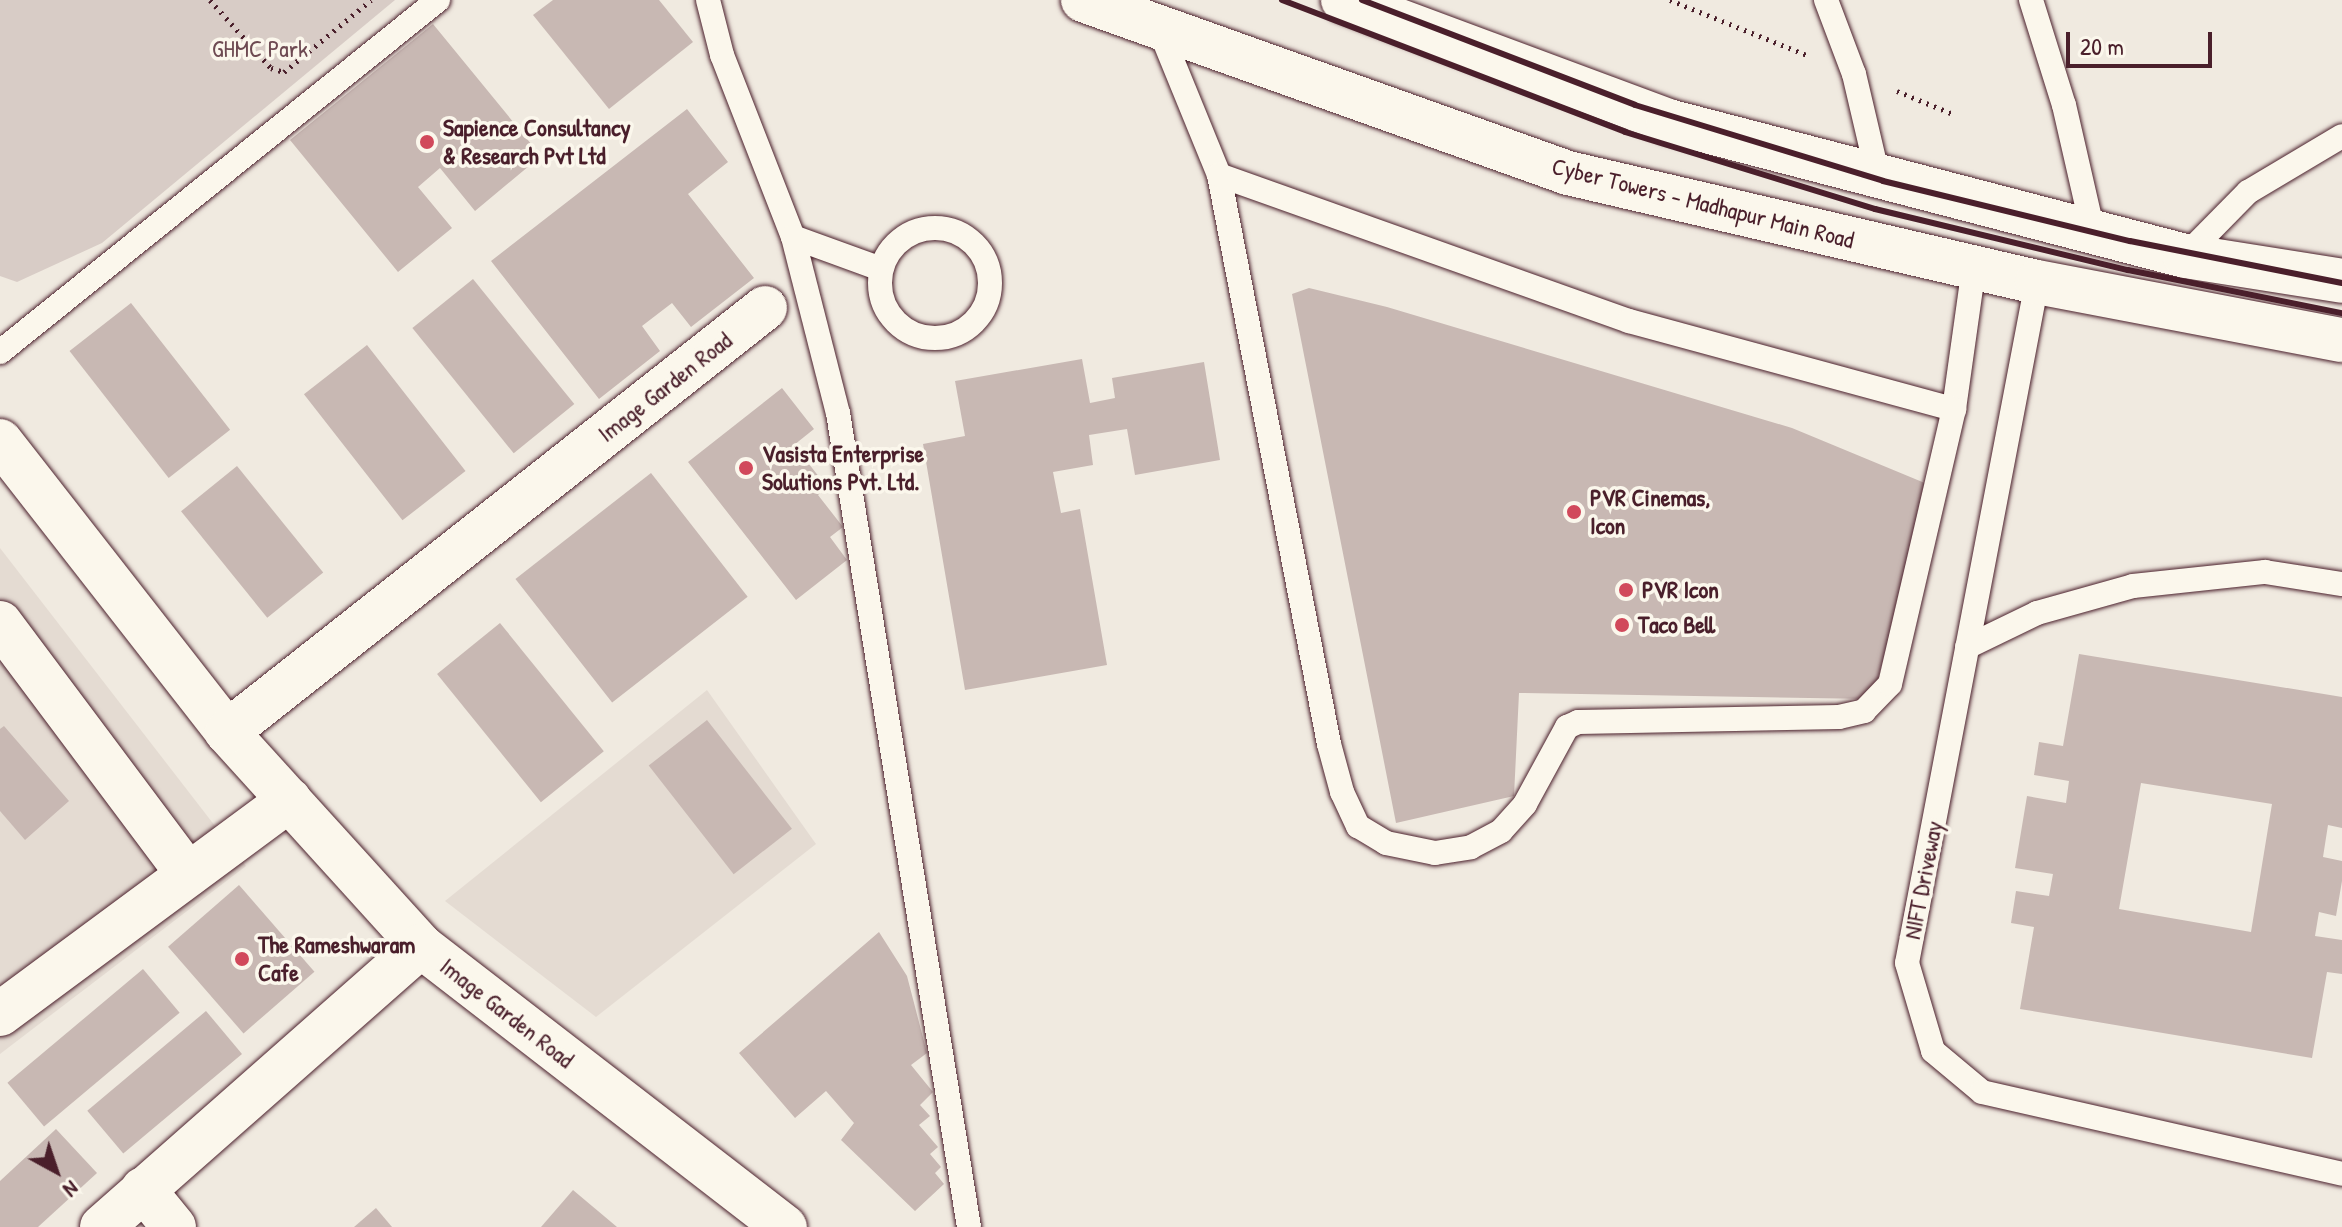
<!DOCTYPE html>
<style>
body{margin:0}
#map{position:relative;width:2342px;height:1227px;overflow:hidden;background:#f0eae0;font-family:"Patrick Hand",sans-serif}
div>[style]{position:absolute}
.built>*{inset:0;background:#e4dbd2}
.green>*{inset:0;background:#d8ccc6}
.building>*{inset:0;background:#c8b8b3;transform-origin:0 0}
.path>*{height:5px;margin-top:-2.5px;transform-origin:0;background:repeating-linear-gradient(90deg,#4a1f2b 0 2px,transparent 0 8px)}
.roads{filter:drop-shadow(0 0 2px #4a1f2b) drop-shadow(0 0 2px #4a1f2b)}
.service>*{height:24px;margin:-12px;padding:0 12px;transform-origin:12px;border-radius:12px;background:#fbf7ec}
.service>.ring{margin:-12px;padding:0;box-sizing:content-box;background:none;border:24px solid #fbf7ec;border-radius:50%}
.minor>*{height:44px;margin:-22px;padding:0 22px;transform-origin:22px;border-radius:22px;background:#fbf7ec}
.primary>*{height:44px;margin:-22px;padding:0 22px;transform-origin:22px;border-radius:22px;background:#fbf7ec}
.rail>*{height:6px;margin:-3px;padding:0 3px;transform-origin:3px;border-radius:3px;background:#4a1f2b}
.dots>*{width:22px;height:22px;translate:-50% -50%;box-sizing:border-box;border:4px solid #fbf7ec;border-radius:50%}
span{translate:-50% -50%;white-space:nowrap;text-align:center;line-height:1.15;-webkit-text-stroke:7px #fbf7ec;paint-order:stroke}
.park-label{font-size:24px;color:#6e4a52}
.poi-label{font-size:24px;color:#4a1f2b;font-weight:700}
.left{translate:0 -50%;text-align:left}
.street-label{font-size:24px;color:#4a1f2b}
.north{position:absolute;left:16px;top:1131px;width:80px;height:80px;-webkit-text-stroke:6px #fbf7ec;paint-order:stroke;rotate:140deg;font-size:22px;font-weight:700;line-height:32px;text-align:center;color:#4a1f2b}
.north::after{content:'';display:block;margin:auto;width:28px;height:36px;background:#4a1f2b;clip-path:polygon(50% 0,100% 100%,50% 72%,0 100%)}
.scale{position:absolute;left:2066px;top:32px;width:146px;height:36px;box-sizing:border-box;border:4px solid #4a1f2b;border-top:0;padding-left:10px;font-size:24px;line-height:28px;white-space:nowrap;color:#4a1f2b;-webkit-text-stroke:6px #fbf7ec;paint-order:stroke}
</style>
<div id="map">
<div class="built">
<div style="clip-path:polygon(0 548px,246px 866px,0 1054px)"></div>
<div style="clip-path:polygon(707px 690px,816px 844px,596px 1017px,445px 901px)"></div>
</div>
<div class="green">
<div style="clip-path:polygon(0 0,395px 0,102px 243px,17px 282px,0 276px)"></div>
</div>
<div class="building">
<div style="clip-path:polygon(553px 0,659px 0,693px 42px,609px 109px,533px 15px)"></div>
<div style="clip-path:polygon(433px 24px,541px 156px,475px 211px,440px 168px,418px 187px,452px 228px,398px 272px,290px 140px)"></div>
<div style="clip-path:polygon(687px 109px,728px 162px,688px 194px,754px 278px,691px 327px,672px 303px,642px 326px,660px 351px,599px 399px,491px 261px)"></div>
<div style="left:473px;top:279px;width:161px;height:78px;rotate:51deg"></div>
<div style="clip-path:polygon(1309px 288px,1387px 307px,1792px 428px,1932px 486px,1872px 699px,1519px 693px,1514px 796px,1396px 823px,1292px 294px)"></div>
<div style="left:131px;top:303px;width:161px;height:78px;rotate:52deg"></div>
<div style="left:367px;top:345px;width:160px;height:80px;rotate:52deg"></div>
<div style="clip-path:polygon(1082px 359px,1090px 403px,1115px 398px,1112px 378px,1204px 362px,1220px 460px,1135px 475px,1127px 429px,1089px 435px,1093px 465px,1053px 472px,1061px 513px,1080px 509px,1107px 665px,965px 690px,923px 444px,965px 436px,955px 381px)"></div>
<div style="clip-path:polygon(782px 388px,814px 429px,794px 445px,827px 487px,818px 495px,843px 527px,830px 537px,847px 560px,796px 600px,688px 462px)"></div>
<div style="left:237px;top:466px;width:137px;height:72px;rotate:51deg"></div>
<div style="left:651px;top:473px;width:157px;height:172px;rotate:52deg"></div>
<div style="left:500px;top:623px;width:165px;height:81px;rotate:51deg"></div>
<div style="clip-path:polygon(evenodd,2079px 654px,2342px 697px,2342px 828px,2328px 825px,2323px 857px,2342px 861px,2342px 881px,2336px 916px,2319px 912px,2315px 936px,2342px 940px,2342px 974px,2327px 972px,2312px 1058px,2020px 1009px,2034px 927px,2011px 923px,2016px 891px,2049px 896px,2053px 874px,2015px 868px,2027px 796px,2066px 803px,2069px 781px,2034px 775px,2039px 742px,2063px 746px,2079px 654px,2141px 783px,2272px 804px,2251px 932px,2119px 909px,2141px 783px)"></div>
<div style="left:707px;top:720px;width:138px;height:74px;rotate:52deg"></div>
<div style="clip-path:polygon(4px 726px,69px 801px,25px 840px,0 811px,0 729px)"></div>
<div style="left:239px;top:885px;width:115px;height:94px;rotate:49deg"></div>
<div style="clip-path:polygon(879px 932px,907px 976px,927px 1053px,911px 1065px,933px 1092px,920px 1105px,930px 1116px,919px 1125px,938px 1147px,930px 1154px,941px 1167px,935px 1173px,944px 1184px,915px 1211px,841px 1140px,854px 1123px,826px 1091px,795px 1118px,739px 1053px)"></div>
<div style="left:143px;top:969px;width:57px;height:177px;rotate:50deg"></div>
<div style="left:206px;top:1011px;width:56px;height:155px;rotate:50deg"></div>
<div style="clip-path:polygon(56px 1129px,97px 1173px,38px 1227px,0 1227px,0 1181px)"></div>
<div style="clip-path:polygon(573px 1190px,617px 1227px,541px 1227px)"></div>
<div style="clip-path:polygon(376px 1208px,392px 1227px,354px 1227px)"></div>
</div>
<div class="path">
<div style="left:210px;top:0;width:91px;rotate:48.1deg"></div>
<div style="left:271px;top:68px;width:14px;rotate:17deg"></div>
<div style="left:284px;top:72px;width:113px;rotate:-39.6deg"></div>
<div style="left:1670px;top:0;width:148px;rotate:21.9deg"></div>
<div style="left:1897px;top:91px;width:61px;rotate:22.3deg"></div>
</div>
<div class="roads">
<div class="service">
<div style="left:708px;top:0;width:57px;rotate:75.7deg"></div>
<div style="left:722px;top:55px;width:195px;rotate:68.7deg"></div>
<div style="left:793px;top:237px;width:182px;rotate:75.7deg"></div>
<div style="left:838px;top:413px;width:824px;rotate:80.86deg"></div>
<div style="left:1826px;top:0;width:79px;rotate:69.3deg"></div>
<div style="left:1854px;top:74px;width:105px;rotate:76.8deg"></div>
<div style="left:2031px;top:0;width:110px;rotate:72.6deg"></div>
<div style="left:2064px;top:105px;width:130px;rotate:77.1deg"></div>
<div style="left:1159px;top:28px;width:159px;rotate:67.8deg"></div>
<div style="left:1219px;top:175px;width:580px;rotate:79.06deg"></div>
<div style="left:1329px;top:744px;width:50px;rotate:74.8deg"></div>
<div style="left:1342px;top:792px;width:38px;rotate:65deg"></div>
<div style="left:1358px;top:826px;width:33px;rotate:31deg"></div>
<div style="left:1386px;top:843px;width:50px;rotate:11.5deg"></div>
<div style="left:1435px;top:853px;width:36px;rotate:-9deg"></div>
<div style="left:1471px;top:847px;width:34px;rotate:-28deg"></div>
<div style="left:1501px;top:831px;width:36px;rotate:-48deg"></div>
<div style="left:1525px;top:804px;width:88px;rotate:-61.4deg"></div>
<div style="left:1567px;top:727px;width:12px;rotate:-24deg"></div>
<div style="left:1578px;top:722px;width:261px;rotate:-1.1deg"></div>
<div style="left:1839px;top:717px;width:26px;rotate:-13deg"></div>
<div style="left:1864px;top:711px;width:37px;rotate:-46deg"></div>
<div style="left:1890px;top:684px;width:282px;rotate:-76.9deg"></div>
<div style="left:1954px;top:409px;width:143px;rotate:-82deg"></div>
<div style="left:1219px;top:175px;width:435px;rotate:19.6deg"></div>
<div style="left:1629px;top:321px;width:337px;rotate:15.2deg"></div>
<div class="ring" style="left:880px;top:228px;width:86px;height:86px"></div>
<div style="left:793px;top:237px;width:94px;rotate:20deg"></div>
<div style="left:2185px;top:256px;width:90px;rotate:-45.5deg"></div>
<div style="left:2248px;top:192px;width:109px;rotate:-30.8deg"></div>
<div style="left:2037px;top:282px;width:693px;rotate:100.81deg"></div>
<div style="left:1907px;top:963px;width:92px;rotate:73.5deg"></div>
<div style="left:1933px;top:1051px;width:64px;rotate:39.9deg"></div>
<div style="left:1982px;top:1092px;width:369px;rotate:12.8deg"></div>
<div style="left:0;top:352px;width:562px;rotate:-38.79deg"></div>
<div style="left:1967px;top:647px;width:78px;rotate:-25.9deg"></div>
<div style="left:2037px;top:613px;width:100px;rotate:-15.7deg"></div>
<div style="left:2133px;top:586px;width:133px;rotate:-6.1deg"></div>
<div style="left:2265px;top:572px;width:78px;rotate:8.9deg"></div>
</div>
<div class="minor">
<div style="left:0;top:441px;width:369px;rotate:52deg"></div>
<div style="left:227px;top:732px;width:289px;rotate:47.8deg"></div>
<div style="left:421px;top:946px;width:460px;rotate:37.7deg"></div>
<div style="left:0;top:623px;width:314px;rotate:53.2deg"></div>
<div style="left:227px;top:732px;width:685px;rotate:-38.24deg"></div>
<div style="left:0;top:1014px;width:360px;rotate:-36.5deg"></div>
<div style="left:143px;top:1189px;width:49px;rotate:50.8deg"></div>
<div style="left:102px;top:1227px;width:425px;rotate:-41.4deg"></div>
</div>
<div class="primary">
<div style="left:1083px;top:0;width:515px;rotate:19.63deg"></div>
<div style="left:1568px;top:173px;width:481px;rotate:13.1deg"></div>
<div style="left:2037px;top:282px;width:310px;rotate:10.8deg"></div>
<div style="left:1343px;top:0;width:347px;rotate:20.4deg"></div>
<div style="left:1668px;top:121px;width:534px;rotate:14.63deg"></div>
<div style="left:2185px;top:256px;width:159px;rotate:9deg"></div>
</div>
</div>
<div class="rail">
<div style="left:1282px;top:0;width:368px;rotate:21deg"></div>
<div style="left:1625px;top:132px;width:262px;rotate:17.1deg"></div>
<div style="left:1875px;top:209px;width:260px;rotate:13.6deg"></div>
<div style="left:2128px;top:270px;width:218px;rotate:11.4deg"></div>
<div style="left:1362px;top:0;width:292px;rotate:21deg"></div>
<div style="left:1635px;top:105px;width:259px;rotate:17deg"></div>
<div style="left:1883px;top:181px;width:254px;rotate:13.7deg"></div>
<div style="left:2130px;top:241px;width:216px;rotate:11.2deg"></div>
</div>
<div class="dots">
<div style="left:427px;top:142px;background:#d1495b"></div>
<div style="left:746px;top:468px;background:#d1495b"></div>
<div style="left:1574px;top:512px;background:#d1495b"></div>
<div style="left:1626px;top:590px;background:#d1495b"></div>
<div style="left:1622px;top:625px;background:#d1495b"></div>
<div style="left:242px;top:959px;background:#d1495b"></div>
</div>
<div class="park-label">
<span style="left:260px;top:49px">GHMC Park</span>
</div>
<div class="poi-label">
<span class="left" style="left:443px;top:142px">Sapience Consultancy<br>&amp; Research Pvt Ltd</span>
<span class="left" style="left:762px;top:468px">Vasista Enterprise<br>Solutions Pvt. Ltd.</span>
<span class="left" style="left:1590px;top:512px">PVR Cinemas,<br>Icon</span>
<span class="left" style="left:1642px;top:590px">PVR Icon</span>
<span class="left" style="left:1638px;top:625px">Taco Bell</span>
<span class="left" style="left:258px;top:959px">The Rameshwaram<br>Cafe</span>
</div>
<div class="street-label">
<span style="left:1703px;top:203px;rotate:14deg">Cyber Towers - Madhapur Main Road</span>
<span style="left:665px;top:387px;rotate:-38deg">Image Garden Road</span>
<span style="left:1923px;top:880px;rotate:-79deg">NIFT Driveway</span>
<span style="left:507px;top:1013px;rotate:38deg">Image Garden Road</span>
</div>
<div class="north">N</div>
<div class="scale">20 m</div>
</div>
